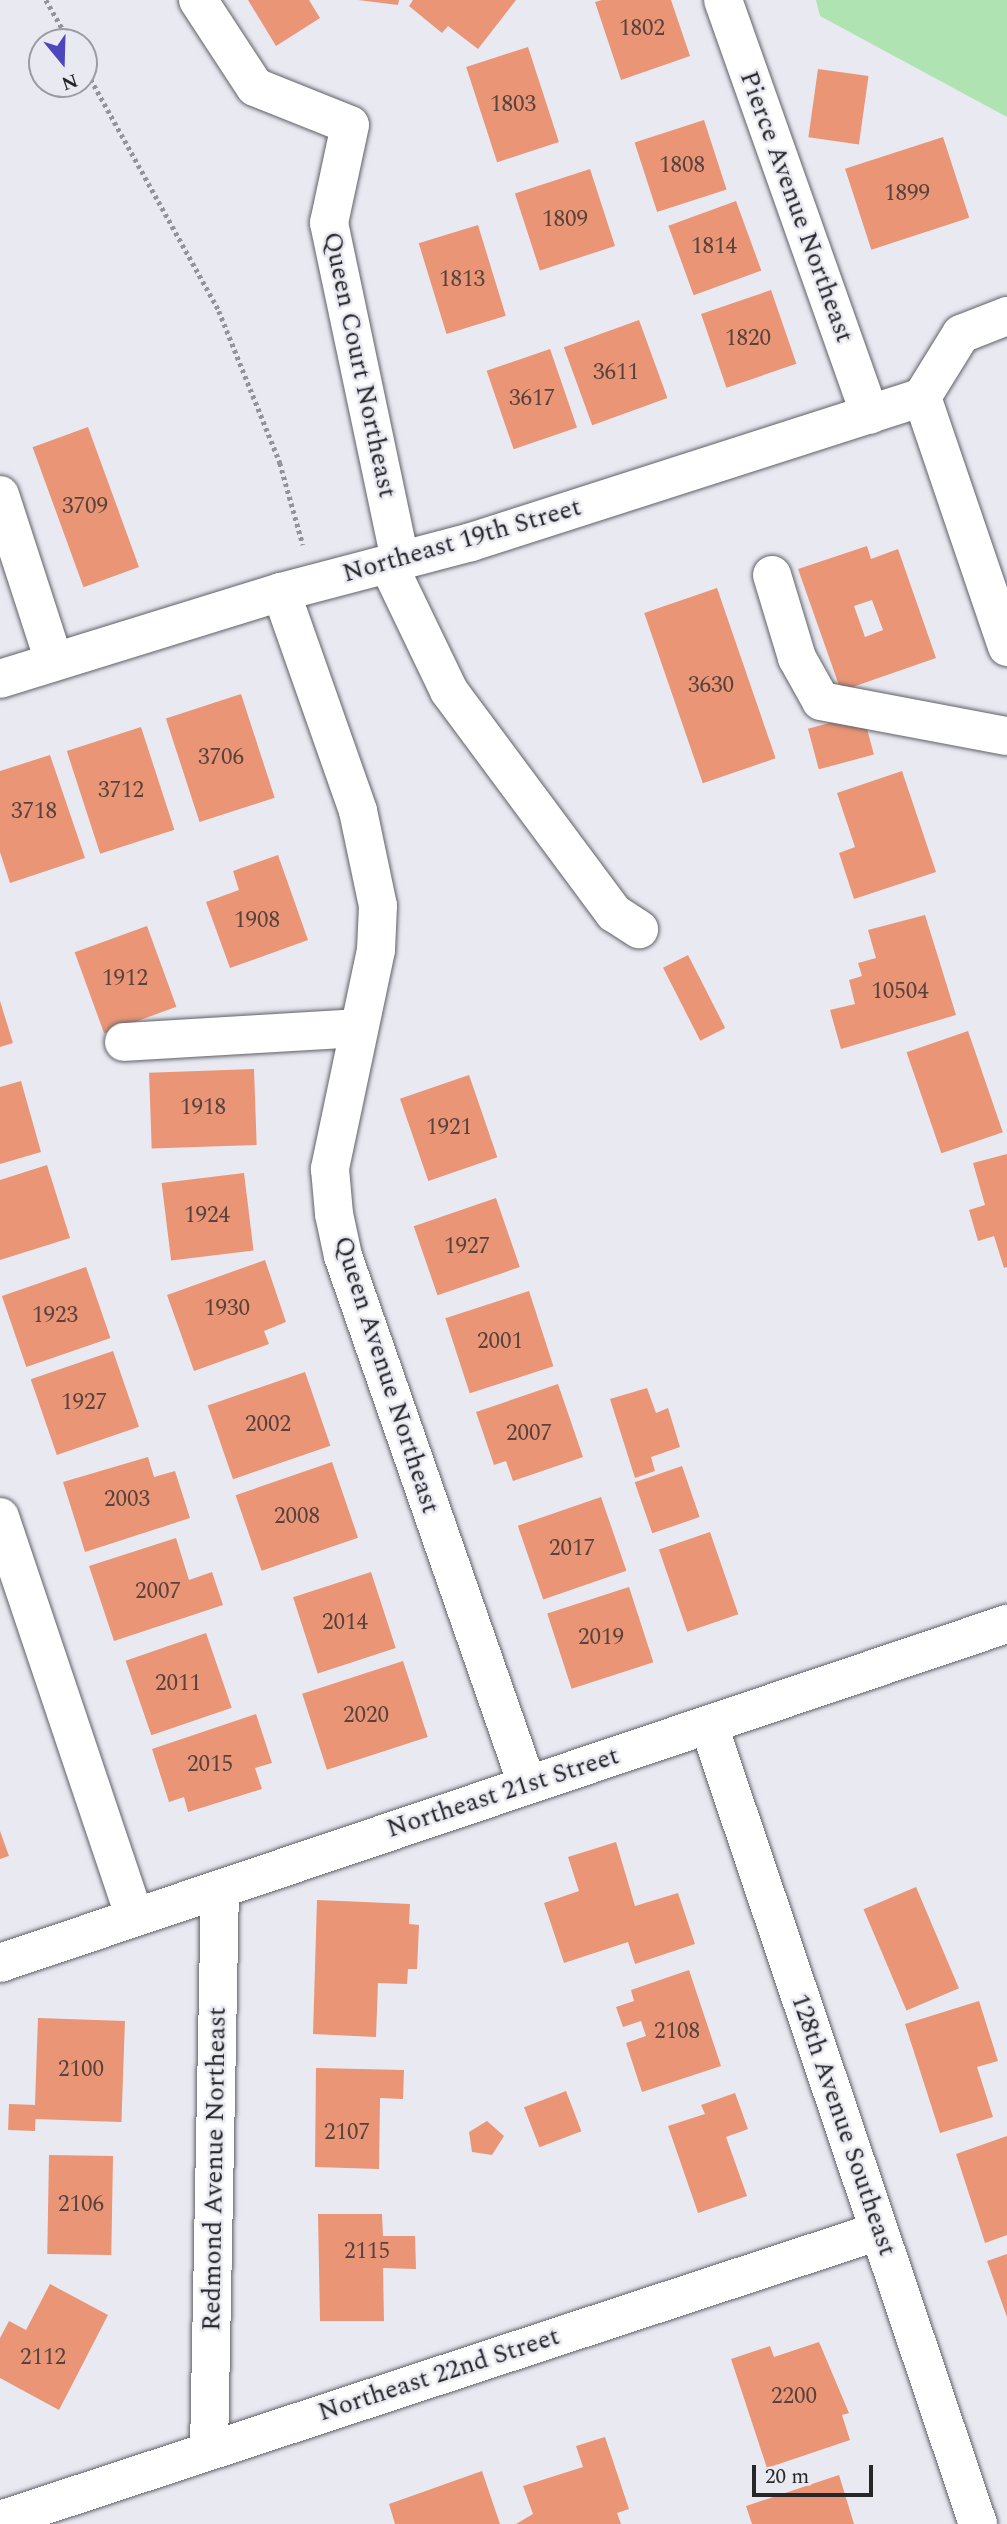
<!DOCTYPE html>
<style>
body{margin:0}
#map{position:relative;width:1007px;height:2524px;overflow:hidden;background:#e9e9f2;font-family:Spectral,serif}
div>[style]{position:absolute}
.green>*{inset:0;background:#b0e3b2}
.building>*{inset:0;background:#e99576;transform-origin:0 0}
.path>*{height:4.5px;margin-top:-2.25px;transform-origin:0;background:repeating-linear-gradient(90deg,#939399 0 3.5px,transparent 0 7px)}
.roads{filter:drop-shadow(0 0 2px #606068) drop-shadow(0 0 2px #606068)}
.minor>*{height:38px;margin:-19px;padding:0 19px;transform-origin:19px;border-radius:19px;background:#fff}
span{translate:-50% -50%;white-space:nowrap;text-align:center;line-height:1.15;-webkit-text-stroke:5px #e9e9f2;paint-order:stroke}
.number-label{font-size:23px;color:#58423d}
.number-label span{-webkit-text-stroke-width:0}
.street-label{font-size:26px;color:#27272a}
.north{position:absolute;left:28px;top:28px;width:70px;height:70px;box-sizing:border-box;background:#e9e9f2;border:2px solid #9b9ba2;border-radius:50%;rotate:161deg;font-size:19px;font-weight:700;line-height:28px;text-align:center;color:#27272a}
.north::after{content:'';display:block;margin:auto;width:24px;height:32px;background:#4d47bd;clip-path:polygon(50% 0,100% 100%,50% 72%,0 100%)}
.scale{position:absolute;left:752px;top:2465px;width:121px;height:32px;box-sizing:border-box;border:4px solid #27272a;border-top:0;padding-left:9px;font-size:21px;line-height:24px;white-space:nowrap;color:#27272a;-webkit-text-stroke:5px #e9e9f2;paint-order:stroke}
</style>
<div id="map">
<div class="green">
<div style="clip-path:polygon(816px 0,1007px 0,1007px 117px,820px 16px)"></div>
</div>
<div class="building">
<div style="clip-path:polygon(248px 0,309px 0,320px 18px,276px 46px)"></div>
<div style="clip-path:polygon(358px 0,399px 0,398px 5px)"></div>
<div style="clip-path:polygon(413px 0,516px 0,478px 49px,448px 26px,442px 33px,409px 6px)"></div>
<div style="clip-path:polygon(602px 0,671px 0,690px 56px,621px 80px,595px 2px)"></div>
<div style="left:528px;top:47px;width:100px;height:65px;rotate:72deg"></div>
<div style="left:818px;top:69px;width:51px;height:69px;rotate:8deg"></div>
<div style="left:704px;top:120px;width:73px;height:73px;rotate:72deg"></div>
<div style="left:943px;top:137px;width:85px;height:103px;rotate:72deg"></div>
<div style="left:590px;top:169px;width:81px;height:79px;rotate:72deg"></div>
<div style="left:736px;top:201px;width:74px;height:72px;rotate:70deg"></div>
<div style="left:478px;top:225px;width:95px;height:62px;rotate:73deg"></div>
<div style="left:771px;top:290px;width:78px;height:74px;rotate:71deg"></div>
<div style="left:639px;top:320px;width:83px;height:80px;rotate:70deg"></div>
<div style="left:550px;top:349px;width:83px;height:67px;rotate:71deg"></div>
<div style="left:88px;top:427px;width:149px;height:59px;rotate:70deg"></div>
<div style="clip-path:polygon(evenodd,867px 546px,871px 559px,898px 549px,936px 658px,841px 691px,798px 569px,867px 546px,872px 600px,883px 630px,865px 637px,854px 606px,872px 600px)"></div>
<div style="left:717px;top:588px;width:180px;height:77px;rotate:71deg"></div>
<div style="left:241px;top:694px;width:109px;height:79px;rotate:72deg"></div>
<div style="left:863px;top:714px;width:42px;height:57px;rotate:75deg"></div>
<div style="left:141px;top:727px;width:108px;height:78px;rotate:72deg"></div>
<div style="clip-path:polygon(50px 755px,85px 858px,10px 883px,0 852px,0 771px)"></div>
<div style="clip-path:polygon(902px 771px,936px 872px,854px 899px,839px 853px,855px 847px,837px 793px)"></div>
<div style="clip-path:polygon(278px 855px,308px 940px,230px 968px,206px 902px,239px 890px,233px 871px)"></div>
<div style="clip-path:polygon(925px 915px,956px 1015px,841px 1049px,830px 1010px,855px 1004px,849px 980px,862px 976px,858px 963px,876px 958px,868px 930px)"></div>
<div style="left:147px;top:926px;width:86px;height:77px;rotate:70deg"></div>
<div style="left:688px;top:955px;width:82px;height:28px;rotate:63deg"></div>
<div style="clip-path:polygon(0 1001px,13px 1043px,0 1047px)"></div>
<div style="left:968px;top:1031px;width:107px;height:65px;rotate:71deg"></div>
<div style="left:254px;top:1069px;width:76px;height:105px;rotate:88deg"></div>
<div style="left:469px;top:1075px;width:87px;height:73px;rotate:71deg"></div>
<div style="clip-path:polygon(21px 1081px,41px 1152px,0 1164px,0 1087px)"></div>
<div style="clip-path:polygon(1007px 1154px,1007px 1267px,1004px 1268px,994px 1236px,978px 1241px,969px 1210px,985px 1205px,973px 1163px)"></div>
<div style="clip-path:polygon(47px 1165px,70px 1238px,0 1260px,0 1180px)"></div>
<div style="left:244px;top:1173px;width:78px;height:83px;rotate:83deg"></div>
<div style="left:496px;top:1198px;width:73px;height:87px;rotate:71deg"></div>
<div style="clip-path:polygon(265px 1260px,286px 1322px,264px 1331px,269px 1344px,194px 1371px,167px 1295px)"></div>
<div style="left:86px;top:1267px;width:75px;height:89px;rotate:71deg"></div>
<div style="left:529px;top:1291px;width:79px;height:88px;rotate:72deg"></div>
<div style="left:113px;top:1351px;width:80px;height:87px;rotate:71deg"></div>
<div style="left:305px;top:1372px;width:78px;height:103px;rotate:71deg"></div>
<div style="clip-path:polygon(558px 1384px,583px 1457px,513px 1481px,506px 1461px,494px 1465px,476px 1412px)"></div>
<div style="clip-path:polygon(647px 1388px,656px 1413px,668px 1408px,680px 1447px,651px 1457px,655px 1471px,635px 1478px,610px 1399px)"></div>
<div style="clip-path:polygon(148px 1457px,154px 1477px,175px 1471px,190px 1518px,85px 1552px,63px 1482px)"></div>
<div style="left:332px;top:1462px;width:80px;height:102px;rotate:71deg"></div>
<div style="left:682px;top:1466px;width:54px;height:50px;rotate:71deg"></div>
<div style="left:601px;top:1497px;width:78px;height:88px;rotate:71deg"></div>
<div style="left:710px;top:1532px;width:87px;height:54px;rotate:71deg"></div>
<div style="clip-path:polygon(176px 1538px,189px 1580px,212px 1572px,223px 1605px,114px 1641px,89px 1566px)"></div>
<div style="left:371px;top:1572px;width:80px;height:82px;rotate:72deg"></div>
<div style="left:629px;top:1587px;width:79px;height:86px;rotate:72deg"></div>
<div style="left:206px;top:1633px;width:79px;height:85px;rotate:71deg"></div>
<div style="left:403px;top:1661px;width:80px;height:106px;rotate:72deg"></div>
<div style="clip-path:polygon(256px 1714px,272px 1763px,255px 1768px,262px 1789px,188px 1812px,184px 1797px,169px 1802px,152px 1749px)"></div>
<div style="clip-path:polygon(0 1831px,9px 1856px,0 1859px)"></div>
<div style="clip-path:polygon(616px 1842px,635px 1906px,678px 1893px,695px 1944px,635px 1964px,628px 1942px,564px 1963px,544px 1903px,579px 1891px,568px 1857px)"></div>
<div style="left:916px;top:1887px;width:110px;height:57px;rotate:67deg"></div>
<div style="clip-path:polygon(317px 1900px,410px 1904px,409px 1924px,419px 1925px,417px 1969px,408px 1969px,407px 1984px,378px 1983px,376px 2037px,313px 2034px)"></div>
<div style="clip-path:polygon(689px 1970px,721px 2066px,642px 2092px,626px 2043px,646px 2036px,641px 2021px,623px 2027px,616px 2007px,634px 2001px,631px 1990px)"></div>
<div style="clip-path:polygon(979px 2001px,998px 2061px,977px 2067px,993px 2117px,940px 2133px,905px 2024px)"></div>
<div style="left:38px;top:2018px;width:87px;height:101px;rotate:2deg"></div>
<div style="clip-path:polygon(316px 2068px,404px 2070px,403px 2099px,380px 2098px,379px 2169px,315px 2167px)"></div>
<div style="left:566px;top:2091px;width:43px;height:45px;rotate:69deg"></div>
<div style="clip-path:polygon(735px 2093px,748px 2129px,726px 2137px,747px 2196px,698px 2213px,668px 2126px,705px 2114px,701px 2105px)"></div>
<div style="left:9px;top:2104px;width:27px;height:26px;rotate:2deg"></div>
<div style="clip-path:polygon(487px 2121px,504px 2136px,492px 2155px,472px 2152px,469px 2132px)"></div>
<div style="clip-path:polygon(1007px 2136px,1007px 2235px,985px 2243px,956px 2154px)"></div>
<div style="left:49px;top:2155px;width:64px;height:99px;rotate:1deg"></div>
<div style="clip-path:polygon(318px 2214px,382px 2214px,383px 2236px,415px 2236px,416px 2269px,383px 2268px,384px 2321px,320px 2321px)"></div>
<div style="clip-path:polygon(1007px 2254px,1007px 2317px,987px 2261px)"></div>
<div style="clip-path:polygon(50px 2284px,108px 2315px,59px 2410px,0 2378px,0 2338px,9px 2321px,26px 2330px)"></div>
<div style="clip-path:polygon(819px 2342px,849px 2413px,842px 2415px,850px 2440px,767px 2468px,731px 2359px,770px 2346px,774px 2357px)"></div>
<div style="clip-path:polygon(605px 2437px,629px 2509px,617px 2513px,621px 2524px,516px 2524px,533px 2514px,523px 2486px,583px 2467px,576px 2446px)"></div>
<div style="clip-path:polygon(482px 2471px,500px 2524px,395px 2524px,389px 2504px)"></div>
<div style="clip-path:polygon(839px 2475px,854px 2524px,752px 2524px,746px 2506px)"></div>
</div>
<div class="path">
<div style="left:46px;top:0;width:48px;rotate:60.3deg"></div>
<div style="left:84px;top:67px;width:279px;rotate:61deg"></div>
<div style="left:219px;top:311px;width:164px;rotate:68.1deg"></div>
<div style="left:280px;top:463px;width:85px;rotate:74.3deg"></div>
</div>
<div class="roads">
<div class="minor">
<div style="left:198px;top:0;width:104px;rotate:56.8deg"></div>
<div style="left:255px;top:87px;width:102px;rotate:21.8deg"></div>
<div style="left:350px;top:125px;width:100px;rotate:102.1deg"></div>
<div style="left:329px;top:223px;width:344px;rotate:78.1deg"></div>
<div style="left:723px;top:0;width:440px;rotate:70.5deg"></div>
<div style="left:922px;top:397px;width:264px;rotate:71.2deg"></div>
<div style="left:922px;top:397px;width:74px;rotate:-58.2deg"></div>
<div style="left:961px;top:334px;width:49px;rotate:-21.4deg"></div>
<div style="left:0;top:495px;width:175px;rotate:72deg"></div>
<div style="left:388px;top:564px;width:141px;rotate:64.3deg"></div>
<div style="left:449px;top:691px;width:277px;rotate:53.4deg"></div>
<div style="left:614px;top:913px;width:30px;rotate:33deg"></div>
<div style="left:772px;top:575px;width:87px;rotate:73.2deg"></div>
<div style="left:797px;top:658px;width:49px;rotate:60.8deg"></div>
<div style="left:821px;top:701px;width:189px;rotate:10.7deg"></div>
<div style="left:281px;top:592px;width:232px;rotate:70.6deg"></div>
<div style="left:358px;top:811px;width:97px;rotate:78.1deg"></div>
<div style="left:378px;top:906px;width:44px;rotate:92.6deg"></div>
<div style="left:376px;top:950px;width:224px;rotate:101.9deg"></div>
<div style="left:330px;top:1169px;width:45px;rotate:84.9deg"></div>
<div style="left:334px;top:1214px;width:43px;rotate:77.9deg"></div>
<div style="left:343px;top:1256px;width:559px;rotate:70.79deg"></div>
<div style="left:0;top:679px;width:294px;rotate:-17.2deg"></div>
<div style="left:281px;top:592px;width:196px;rotate:-14.7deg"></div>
<div style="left:471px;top:542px;width:474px;rotate:-17.8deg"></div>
<div style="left:124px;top:1042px;width:234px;rotate:-3.4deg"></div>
<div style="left:0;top:1517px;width:422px;rotate:71.4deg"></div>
<div style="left:709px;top:1726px;width:842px;rotate:71.37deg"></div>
<div style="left:0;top:1963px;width:1063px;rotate:-18.61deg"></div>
<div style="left:209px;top:2450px;width:561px;rotate:-88.88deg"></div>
<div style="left:0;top:2520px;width:925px;rotate:-18.2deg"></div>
</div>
</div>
<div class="number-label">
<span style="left:642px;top:29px">1802</span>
<span style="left:513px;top:105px">1803</span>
<span style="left:682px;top:166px">1808</span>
<span style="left:907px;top:194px">1899</span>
<span style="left:565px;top:220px">1809</span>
<span style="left:714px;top:247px">1814</span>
<span style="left:462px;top:280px">1813</span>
<span style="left:748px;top:339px">1820</span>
<span style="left:616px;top:373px">3611</span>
<span style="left:532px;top:399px">3617</span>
<span style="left:85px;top:507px">3709</span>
<span style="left:711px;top:686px">3630</span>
<span style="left:221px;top:758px">3706</span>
<span style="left:121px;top:791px">3712</span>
<span style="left:34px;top:812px">3718</span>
<span style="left:257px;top:921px">1908</span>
<span style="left:125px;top:979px">1912</span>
<span style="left:900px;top:992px">10504</span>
<span style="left:203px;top:1108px">1918</span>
<span style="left:449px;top:1128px">1921</span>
<span style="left:207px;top:1216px">1924</span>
<span style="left:467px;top:1247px">1927</span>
<span style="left:227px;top:1309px">1930</span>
<span style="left:55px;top:1316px">1923</span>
<span style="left:500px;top:1342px">2001</span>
<span style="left:84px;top:1403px">1927</span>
<span style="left:268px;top:1425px">2002</span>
<span style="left:529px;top:1434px">2007</span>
<span style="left:127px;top:1500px">2003</span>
<span style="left:297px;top:1517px">2008</span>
<span style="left:572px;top:1549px">2017</span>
<span style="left:158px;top:1592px">2007</span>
<span style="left:345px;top:1623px">2014</span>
<span style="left:601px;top:1638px">2019</span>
<span style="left:178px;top:1684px">2011</span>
<span style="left:366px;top:1716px">2020</span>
<span style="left:210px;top:1765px">2015</span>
<span style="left:677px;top:2032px">2108</span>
<span style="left:81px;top:2070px">2100</span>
<span style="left:347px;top:2133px">2107</span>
<span style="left:81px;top:2205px">2106</span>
<span style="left:367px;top:2252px">2115</span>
<span style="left:43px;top:2358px">2112</span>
<span style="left:794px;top:2397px">2200</span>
</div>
<div class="street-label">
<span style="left:796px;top:207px;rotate:70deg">Pierce Avenue Northeast</span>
<span style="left:359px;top:365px;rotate:78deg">Queen Court Northeast</span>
<span style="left:462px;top:541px;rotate:-16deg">Northeast 19th Street</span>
<span style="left:386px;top:1375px;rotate:72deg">Queen Avenue Northeast</span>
<span style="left:503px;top:1793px;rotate:-18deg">Northeast 21st Street</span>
<span style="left:843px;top:2125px;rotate:71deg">128th Avenue Southeast</span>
<span style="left:215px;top:2169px;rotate:-89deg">Redmond Avenue Northeast</span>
<span style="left:439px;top:2375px;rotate:-18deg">Northeast 22nd Street</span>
</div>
<div class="north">N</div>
<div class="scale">20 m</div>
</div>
